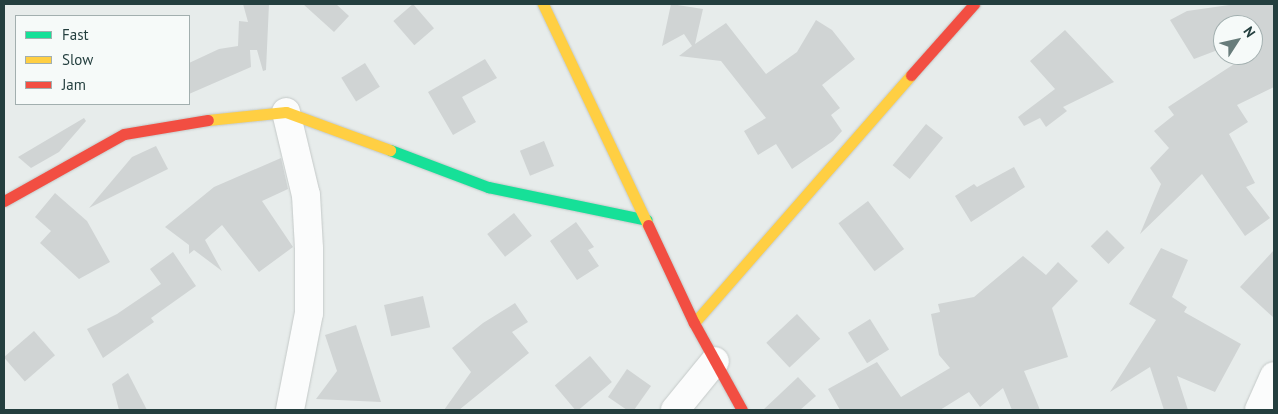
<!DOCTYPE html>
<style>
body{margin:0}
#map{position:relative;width:1278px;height:414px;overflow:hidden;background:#e7eceb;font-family:"PT Sans",sans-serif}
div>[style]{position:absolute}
.building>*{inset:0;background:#d0d4d4;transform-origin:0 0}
.roads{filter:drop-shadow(0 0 1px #c4c9c8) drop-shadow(0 0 1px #c4c9c8)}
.street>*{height:28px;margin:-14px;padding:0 14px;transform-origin:14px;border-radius:14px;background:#fbfcfc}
.fast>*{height:11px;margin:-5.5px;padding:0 5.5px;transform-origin:5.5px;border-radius:5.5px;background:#16e098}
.slow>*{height:11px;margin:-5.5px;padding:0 5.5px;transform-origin:5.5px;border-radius:5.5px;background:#ffcf43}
.jam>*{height:11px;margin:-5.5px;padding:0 5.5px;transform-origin:5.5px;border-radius:5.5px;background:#f24e42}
span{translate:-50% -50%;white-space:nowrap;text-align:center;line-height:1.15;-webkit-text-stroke:4px #f6faf9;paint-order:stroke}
.frame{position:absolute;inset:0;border:5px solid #243f3f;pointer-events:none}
.legend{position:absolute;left:15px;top:15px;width:175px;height:90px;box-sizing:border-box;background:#f6faf9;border:1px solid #a2afaf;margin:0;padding:6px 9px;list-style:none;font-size:15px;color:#243f3f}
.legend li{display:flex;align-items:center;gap:10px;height:25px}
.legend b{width:25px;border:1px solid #a2afaf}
.north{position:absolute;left:1213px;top:15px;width:50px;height:50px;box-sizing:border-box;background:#f6faf9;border:1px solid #a2afaf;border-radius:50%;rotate:55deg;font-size:14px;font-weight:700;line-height:20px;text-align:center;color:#243f3f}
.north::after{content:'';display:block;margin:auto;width:18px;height:22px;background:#687c7b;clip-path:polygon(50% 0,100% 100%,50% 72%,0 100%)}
</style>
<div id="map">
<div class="building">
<div style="clip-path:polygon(243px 4px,269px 4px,266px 70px,263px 71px,257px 50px,250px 50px,251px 67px,189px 94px,189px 63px,219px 49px,238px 46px,239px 21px,248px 22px)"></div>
<div style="clip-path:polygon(303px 4px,336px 4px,349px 16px,334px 32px)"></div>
<div style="left:413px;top:4px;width:32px;height:26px;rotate:49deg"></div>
<div style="clip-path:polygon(671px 4px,703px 9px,695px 44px,726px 23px,766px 74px,797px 52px,816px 20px,832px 30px,855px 59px,822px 85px,840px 108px,831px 115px,842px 131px,833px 141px,792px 169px,776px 144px,758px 155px,744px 131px,766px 118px,721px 61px,679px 56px,692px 46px,684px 34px,662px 46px)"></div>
<div style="clip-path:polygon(1236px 4px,1274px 4px,1274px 87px,1237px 105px,1248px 122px,1229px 134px,1255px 183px,1246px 187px,1270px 218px,1245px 236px,1202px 174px,1140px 234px,1161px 184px,1150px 168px,1169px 148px,1154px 131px,1174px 115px,1168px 107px,1248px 55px,1253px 55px,1261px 46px,1255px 35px,1253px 36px,1253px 25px,1223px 25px,1223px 48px,1194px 59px,1170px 20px,1187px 11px)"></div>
<div style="clip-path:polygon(1065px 30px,1114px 82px,1063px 107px,1067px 111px,1046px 127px,1040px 118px,1024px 126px,1018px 117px,1055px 89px,1030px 61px)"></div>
<div style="clip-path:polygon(485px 59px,497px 78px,462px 97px,476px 122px,453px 135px,428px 92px)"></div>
<div style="left:365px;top:63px;width:28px;height:28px;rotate:58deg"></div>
<div style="clip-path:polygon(84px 118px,86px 121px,59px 152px,31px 168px,18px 157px)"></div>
<div style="left:926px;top:124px;width:22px;height:53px;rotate:39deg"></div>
<div style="left:544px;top:141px;width:27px;height:26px;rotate:68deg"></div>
<div style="clip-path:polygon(156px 146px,168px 169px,89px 208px,132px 157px)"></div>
<div style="clip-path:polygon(281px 158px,288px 189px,262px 201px,293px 247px,259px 272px,222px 225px,205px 240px,222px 271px,194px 250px,189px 254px,189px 245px,165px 227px,214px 187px)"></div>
<div style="clip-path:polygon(1014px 167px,1025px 187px,971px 222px,955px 196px,974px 184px,977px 187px)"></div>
<div style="clip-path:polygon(55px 193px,87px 221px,110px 262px,79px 279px,40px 243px,51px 231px,35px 217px)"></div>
<div style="left:868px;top:201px;width:60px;height:37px;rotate:53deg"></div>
<div style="left:514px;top:213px;width:29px;height:34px;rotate:52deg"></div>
<div style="clip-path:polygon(576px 222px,594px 247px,588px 250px,599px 266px,577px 280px,550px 241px)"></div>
<div style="left:1107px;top:230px;width:25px;height:23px;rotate:45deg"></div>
<div style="clip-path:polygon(1161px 248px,1188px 260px,1172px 297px,1187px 307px,1184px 312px,1241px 344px,1215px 392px,1177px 376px,1188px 410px,1164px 410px,1150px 367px,1110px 392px,1156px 320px,1129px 304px)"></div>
<div style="clip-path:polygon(1274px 250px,1274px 318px,1240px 287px)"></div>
<div style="clip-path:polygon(173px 252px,196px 286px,151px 318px,154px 322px,103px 358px,87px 329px,117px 314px,161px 284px,150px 269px)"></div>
<div style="clip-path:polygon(1023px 256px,1046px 275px,1058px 262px,1078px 281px,1052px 308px,1068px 357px,1024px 371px,1040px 410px,1012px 410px,1003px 388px,980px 407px,969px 392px,940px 410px,840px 410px,828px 389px,877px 362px,901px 397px,950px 368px,939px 355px,931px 314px,940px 312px,938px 304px,974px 297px)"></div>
<div style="left:423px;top:296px;width:32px;height:40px;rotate:77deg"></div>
<div style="clip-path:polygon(515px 303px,528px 322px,512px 332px,529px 353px,459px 410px,444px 410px,471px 372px,452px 348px,483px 323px)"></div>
<div style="left:797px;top:314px;width:34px;height:42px;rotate:47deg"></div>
<div style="left:870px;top:319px;width:36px;height:26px;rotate:58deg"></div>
<div style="clip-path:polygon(356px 325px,381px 402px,316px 399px,337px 371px,325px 335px)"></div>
<div style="left:34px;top:331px;width:32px;height:40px;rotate:49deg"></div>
<div style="left:590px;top:356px;width:34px;height:46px;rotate:50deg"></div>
<div style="clip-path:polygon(627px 369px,651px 386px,634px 410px,627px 410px,608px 397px)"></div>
<div style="clip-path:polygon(128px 373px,147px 410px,119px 410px,112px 384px)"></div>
<div style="clip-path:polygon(798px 377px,816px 396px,800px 410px,763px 410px)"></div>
</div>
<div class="roads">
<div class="street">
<div style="left:286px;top:112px;width:85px;rotate:76.5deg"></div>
<div style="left:306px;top:195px;width:54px;rotate:86.8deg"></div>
<div style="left:309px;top:249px;width:64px;rotate:90deg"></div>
<div style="left:309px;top:313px;width:99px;rotate:101.1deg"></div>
<div style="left:675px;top:410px;width:63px;rotate:-50.8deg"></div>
<div style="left:1259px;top:410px;width:37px;rotate:-66deg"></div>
</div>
<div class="fast">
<div style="left:390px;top:150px;width:105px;rotate:20.7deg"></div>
<div style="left:488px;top:187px;width:162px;rotate:11.7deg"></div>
</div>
<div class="slow">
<div style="left:543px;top:4px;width:245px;rotate:64.6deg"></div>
<div style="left:208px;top:120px;width:78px;rotate:-5.9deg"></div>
<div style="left:286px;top:112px;width:111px;rotate:20.1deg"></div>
<div style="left:694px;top:323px;width:330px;rotate:-48.8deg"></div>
</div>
<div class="jam">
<div style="left:911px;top:75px;width:95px;rotate:-48.4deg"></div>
<div style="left:4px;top:201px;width:137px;rotate:-29.2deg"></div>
<div style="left:124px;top:134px;width:85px;rotate:-9.5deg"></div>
<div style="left:648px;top:225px;width:108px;rotate:64.9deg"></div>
<div style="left:694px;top:323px;width:99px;rotate:61.1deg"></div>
</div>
</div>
<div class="frame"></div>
<ul class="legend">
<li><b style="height:6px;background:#16e098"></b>Fast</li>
<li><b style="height:6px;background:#ffcf43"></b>Slow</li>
<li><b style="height:6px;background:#f24e42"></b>Jam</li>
</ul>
<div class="north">N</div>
</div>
